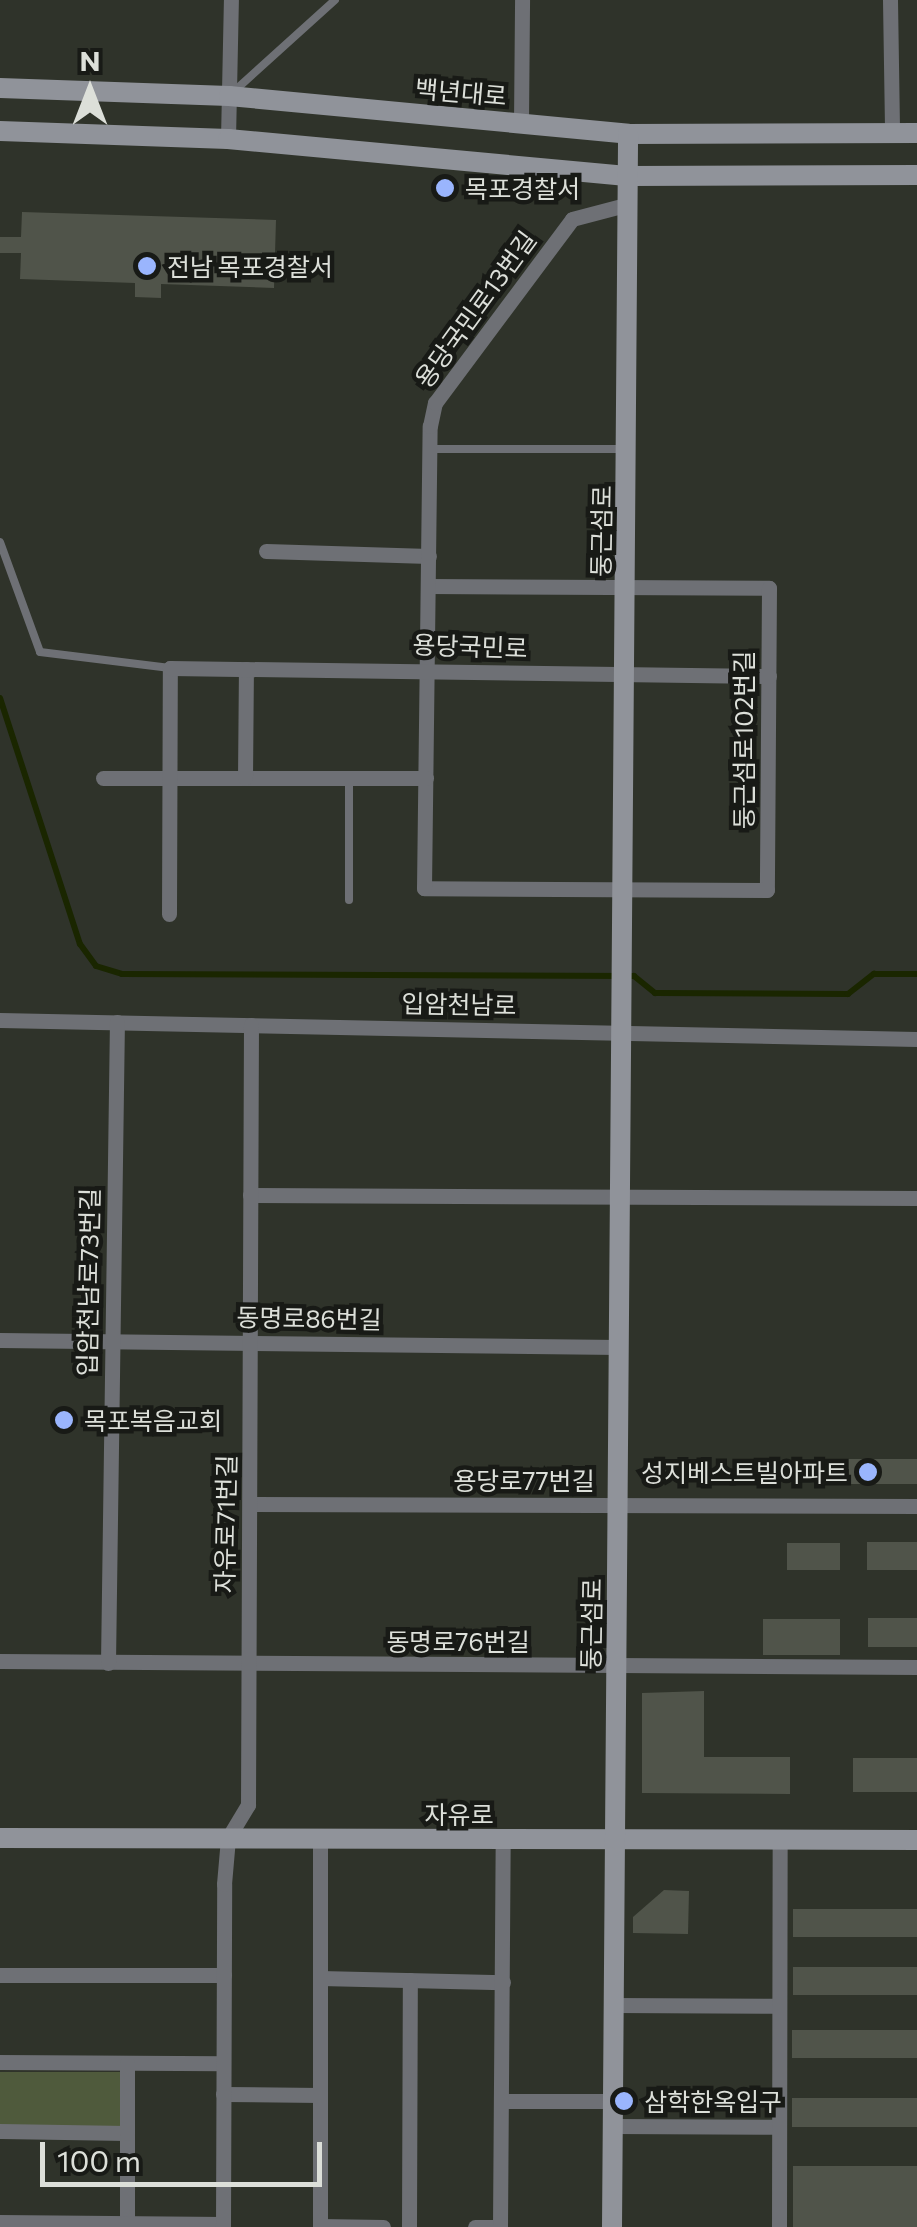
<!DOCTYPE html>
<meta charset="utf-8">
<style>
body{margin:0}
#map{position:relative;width:917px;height:2227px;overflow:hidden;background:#2f332a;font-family:Commissioner,"Noto Sans KR",sans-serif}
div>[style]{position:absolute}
.green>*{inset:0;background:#4f5a3c;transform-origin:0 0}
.stream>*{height:6px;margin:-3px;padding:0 3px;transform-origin:3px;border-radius:3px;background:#1a2600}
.building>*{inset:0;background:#50544a;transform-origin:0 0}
.lane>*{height:8px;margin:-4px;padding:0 4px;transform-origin:4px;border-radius:4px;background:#6e7075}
.street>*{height:15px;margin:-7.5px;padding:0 7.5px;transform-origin:7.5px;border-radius:7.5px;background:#6e7075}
.secondary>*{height:20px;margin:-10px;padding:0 10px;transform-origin:10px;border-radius:10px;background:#90939a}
.dots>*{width:28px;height:28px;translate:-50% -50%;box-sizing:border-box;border:5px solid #181a16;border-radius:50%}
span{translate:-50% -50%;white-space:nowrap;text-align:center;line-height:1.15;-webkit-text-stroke:9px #181a16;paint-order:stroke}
.street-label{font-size:25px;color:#dcdfd9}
.poi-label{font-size:25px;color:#dcdfd9}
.left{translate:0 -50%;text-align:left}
.right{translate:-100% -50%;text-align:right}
.north{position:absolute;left:40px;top:40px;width:100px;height:100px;-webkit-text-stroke:8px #181a16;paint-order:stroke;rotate:0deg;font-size:28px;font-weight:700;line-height:40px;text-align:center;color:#dcdfd9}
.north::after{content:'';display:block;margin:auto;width:35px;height:45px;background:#dcdfd9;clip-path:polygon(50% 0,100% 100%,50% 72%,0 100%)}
.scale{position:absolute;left:40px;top:2142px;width:282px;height:45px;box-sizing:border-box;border:5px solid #dcdfd9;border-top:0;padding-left:12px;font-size:30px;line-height:35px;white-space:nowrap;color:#dcdfd9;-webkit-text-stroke:8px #181a16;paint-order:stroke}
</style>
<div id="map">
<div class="green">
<div style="left:0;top:2072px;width:121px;height:54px"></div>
</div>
<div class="stream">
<div style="left:0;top:698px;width:259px;rotate:72deg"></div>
<div style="left:80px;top:944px;width:27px;rotate:54deg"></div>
<div style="left:96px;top:966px;width:27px;rotate:17deg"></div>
<div style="left:122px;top:974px;width:512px;rotate:0.22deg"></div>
<div style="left:634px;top:976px;width:27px;rotate:39deg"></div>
<div style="left:655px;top:993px;width:193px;rotate:0.3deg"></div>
<div style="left:848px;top:994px;width:33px;rotate:-38deg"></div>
<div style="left:874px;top:974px;width:43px"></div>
</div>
<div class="building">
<div style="clip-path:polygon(22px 212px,276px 220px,274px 288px,161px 284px,161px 298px,135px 297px,135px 283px,20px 279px,21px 253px,0 253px,0 237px,21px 237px)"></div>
<div style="left:818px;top:1459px;width:99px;height:25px"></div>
<div style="left:867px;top:1542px;width:50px;height:28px"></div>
<div style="left:787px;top:1543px;width:53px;height:27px"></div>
<div style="left:917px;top:1618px;width:29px;height:49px;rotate:90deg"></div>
<div style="left:763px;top:1619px;width:77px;height:36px"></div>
<div style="clip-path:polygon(704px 1691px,704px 1757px,790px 1757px,790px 1794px,642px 1793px,642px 1693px)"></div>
<div style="left:917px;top:1758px;width:34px;height:64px;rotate:90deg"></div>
<div style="clip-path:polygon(664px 1890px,689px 1891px,688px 1934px,633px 1933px,633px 1917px)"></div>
<div style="left:793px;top:1909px;width:124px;height:28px"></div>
<div style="left:793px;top:1967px;width:124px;height:28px"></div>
<div style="left:792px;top:2030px;width:125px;height:28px"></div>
<div style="left:792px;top:2098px;width:125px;height:29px"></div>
<div style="left:793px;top:2166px;width:124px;height:61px"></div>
</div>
<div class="lane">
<div style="left:231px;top:94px;width:140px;rotate:-42.1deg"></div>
<div style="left:430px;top:449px;width:196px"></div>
<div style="left:0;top:542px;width:117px;rotate:70deg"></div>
<div style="left:40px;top:652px;width:131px;rotate:7deg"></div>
<div style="left:349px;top:778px;width:122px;rotate:90deg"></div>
</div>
<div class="street">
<div style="left:890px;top:0;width:133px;rotate:89.1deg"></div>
<div style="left:521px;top:122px;width:122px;rotate:-89.5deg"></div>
<div style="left:228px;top:139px;width:139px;rotate:-88.8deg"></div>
<div style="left:266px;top:551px;width:163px;rotate:1.8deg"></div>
<div style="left:428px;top:586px;width:341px;rotate:0.3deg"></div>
<div style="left:769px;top:588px;width:302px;rotate:90.4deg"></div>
<div style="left:767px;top:890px;width:343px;rotate:-179.7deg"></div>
<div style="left:424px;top:888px;width:462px;rotate:-89.3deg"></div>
<div style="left:430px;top:426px;width:24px;rotate:-78deg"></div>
<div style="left:435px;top:403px;width:229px;rotate:-53.3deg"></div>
<div style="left:572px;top:219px;width:59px;rotate:-14.7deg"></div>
<div style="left:103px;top:778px;width:323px"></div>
<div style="left:245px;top:778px;width:109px;rotate:-89.5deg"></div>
<div style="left:169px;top:914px;width:246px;rotate:-89.8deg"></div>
<div style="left:170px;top:668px;width:599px;rotate:0.77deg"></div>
<div style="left:0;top:1020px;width:917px;rotate:1.19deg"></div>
<div style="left:250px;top:1195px;width:667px;rotate:0.26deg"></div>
<div style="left:0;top:1340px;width:618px;rotate:0.65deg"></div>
<div style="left:250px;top:1504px;width:667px;rotate:0.17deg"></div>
<div style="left:0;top:1661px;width:917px;rotate:0.37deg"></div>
<div style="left:108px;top:1663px;width:641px;rotate:-89.2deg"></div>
<div style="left:0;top:1975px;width:224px"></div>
<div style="left:320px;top:1978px;width:183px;rotate:1.3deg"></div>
<div style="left:613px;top:2005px;width:166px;rotate:0.3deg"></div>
<div style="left:0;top:2062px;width:223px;rotate:0.3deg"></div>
<div style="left:223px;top:2094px;width:97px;rotate:0.6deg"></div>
<div style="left:503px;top:2101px;width:110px"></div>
<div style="left:613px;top:2126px;width:165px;rotate:0.3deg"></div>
<div style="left:0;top:2131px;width:127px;rotate:0.9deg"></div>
<div style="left:127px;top:2133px;width:91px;rotate:90deg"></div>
<div style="left:127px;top:2133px;width:70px;rotate:-90deg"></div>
<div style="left:0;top:2222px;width:223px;rotate:0.5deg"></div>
<div style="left:320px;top:2226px;width:63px;rotate:0.9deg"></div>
<div style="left:223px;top:2227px;width:343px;rotate:-89.8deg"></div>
<div style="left:224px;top:1884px;width:46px;rotate:-85deg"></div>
<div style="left:228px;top:1838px;width:39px;rotate:-59deg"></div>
<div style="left:248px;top:1805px;width:780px;rotate:-89.78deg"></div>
<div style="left:320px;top:2227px;width:388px;rotate:-90deg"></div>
<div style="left:409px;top:2227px;width:247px;rotate:-89.8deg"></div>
<div style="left:475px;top:2227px;width:25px"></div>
<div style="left:500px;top:2227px;width:388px;rotate:-89.6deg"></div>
<div style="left:779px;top:2227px;width:387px;rotate:-89.9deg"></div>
</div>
<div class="secondary">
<div style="left:0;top:88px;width:229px;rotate:2deg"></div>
<div style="left:229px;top:96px;width:401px;rotate:5.4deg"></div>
<div style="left:628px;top:134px;width:289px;rotate:-0.2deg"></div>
<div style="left:0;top:131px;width:228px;rotate:2deg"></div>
<div style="left:228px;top:139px;width:403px;rotate:5.3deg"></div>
<div style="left:629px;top:176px;width:288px;rotate:-0.2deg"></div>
<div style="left:0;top:1838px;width:917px;rotate:0.12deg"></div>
<div style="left:612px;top:2227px;width:2093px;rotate:-89.56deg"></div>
</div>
<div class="dots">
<div style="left:445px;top:188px;background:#9ab5fd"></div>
<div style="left:147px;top:266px;background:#9ab5fd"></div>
<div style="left:64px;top:1420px;background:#9ab5fd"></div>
<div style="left:868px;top:1472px;background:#9ab5fd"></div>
<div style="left:624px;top:2101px;background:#9ab5fd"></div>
</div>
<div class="street-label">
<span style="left:461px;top:92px;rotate:5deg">백년대로</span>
<span style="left:475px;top:309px;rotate:-54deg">용당국민로13번길</span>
<span style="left:601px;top:531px;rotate:-89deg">둥근섬로</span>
<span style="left:470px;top:646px;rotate:2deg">용당국민로</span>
<span style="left:743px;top:740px;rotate:-90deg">둥근섬로102번길</span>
<span style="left:459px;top:1004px;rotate:1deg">입암천남로</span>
<span style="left:88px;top:1282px;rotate:-89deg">입암천남로73번길</span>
<span style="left:309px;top:1318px;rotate:1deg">동명로86번길</span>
<span style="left:524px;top:1480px">용당로77번길</span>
<span style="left:225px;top:1524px;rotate:-89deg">자유로71번길</span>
<span style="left:591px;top:1624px;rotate:-89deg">둥근섬로</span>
<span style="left:458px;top:1641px">동명로76번길</span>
<span style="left:459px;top:1814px">자유로</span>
</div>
<div class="poi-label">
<span class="left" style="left:465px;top:188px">목포경찰서</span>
<span class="left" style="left:167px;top:266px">전남 목포경찰서</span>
<span class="left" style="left:84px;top:1420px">목포복음교회</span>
<span class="right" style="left:848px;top:1472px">성지베스트빌아파트</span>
<span class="left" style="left:644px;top:2101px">삼학한옥입구</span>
</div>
<div class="north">N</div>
<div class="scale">100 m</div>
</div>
